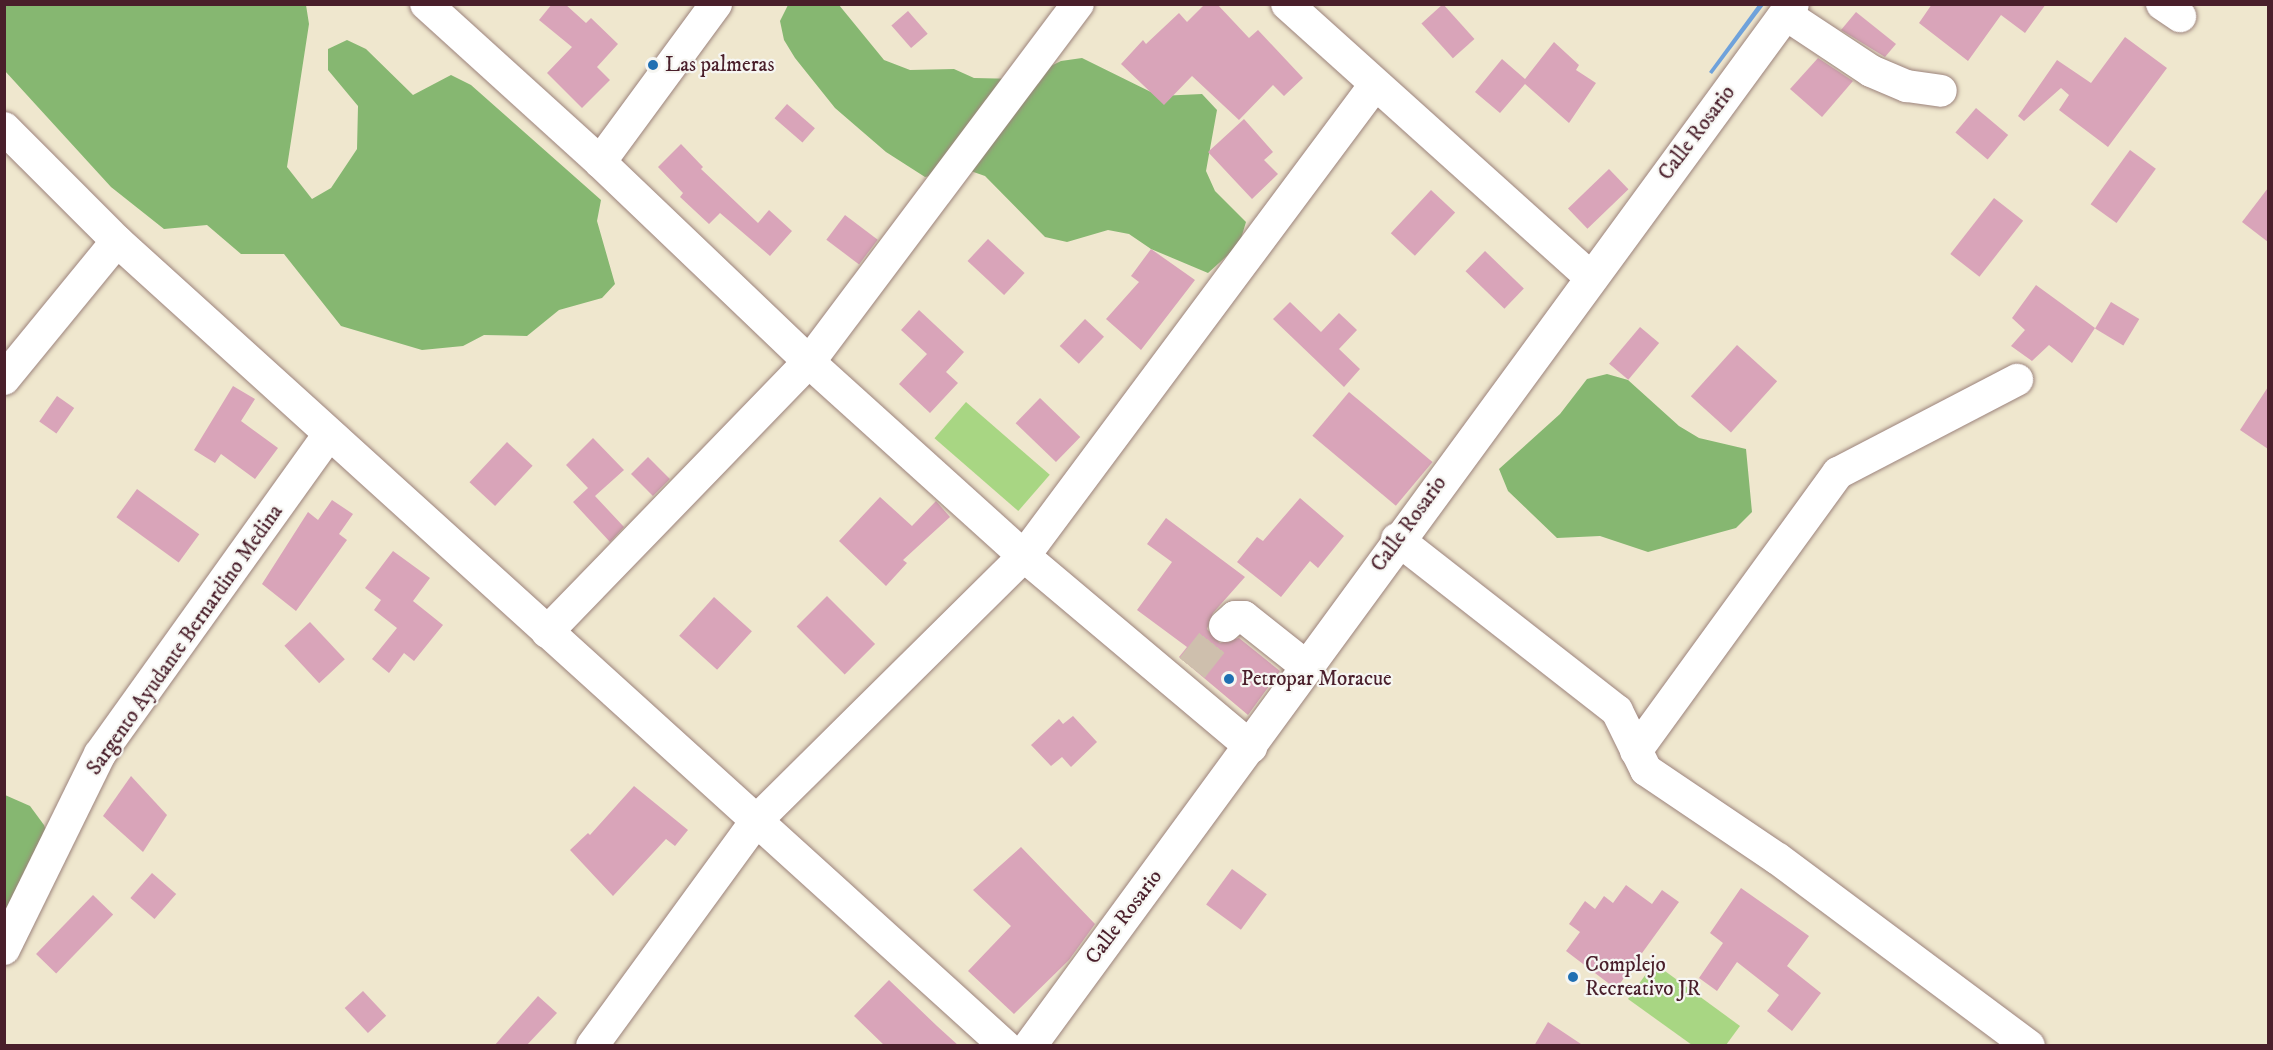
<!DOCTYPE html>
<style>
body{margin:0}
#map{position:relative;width:2273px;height:1050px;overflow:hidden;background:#efe7ce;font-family:"IM FELL DW Pica",serif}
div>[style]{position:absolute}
.green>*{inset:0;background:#a8d683;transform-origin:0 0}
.forest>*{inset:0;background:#86b771}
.water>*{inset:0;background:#6fa2db}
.building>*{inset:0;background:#d9a4b9;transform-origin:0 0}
.minor-tunnel>*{height:32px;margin-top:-16px;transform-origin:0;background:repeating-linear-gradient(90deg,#cebfad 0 32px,transparent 0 48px)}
.roads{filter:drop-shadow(0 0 2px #9c837c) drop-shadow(0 0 2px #9c837c)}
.minor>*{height:32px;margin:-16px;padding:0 16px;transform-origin:16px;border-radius:16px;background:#fff}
.major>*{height:33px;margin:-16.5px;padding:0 16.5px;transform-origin:16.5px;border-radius:16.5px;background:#fff}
.dots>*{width:16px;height:16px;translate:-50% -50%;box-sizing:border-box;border:3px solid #f6f6f2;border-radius:50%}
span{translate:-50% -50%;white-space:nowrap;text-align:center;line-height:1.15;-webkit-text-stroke:4.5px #f6f6f2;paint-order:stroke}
.poi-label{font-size:21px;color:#4a1f2b}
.left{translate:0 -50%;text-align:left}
.street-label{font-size:21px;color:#4a1f2b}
.frame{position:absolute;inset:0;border:6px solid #4a1f2b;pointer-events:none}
</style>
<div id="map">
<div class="green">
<div style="left:966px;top:402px;width:111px;height:48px;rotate:41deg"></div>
<div style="clip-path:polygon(1654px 963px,1740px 1026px,1726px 1045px,1692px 1045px,1628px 999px)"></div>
</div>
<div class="forest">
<div style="clip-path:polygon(5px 4px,306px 5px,309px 24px,287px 167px,312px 199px,331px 188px,357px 149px,358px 106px,328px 70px,328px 49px,347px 40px,366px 49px,413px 95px,451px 75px,471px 85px,601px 200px,597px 221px,615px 284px,602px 298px,559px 310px,527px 336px,484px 335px,463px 346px,422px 350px,341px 326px,284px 254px,241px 254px,207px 225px,164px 229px,111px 187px,5px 71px)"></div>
<div style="clip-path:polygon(788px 5px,839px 5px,884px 60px,910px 70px,954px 69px,974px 78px,1024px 79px,1061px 61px,1082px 58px,1159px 96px,1202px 94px,1217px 110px,1206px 171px,1215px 191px,1246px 222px,1239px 245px,1208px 273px,1151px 249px,1129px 234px,1108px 230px,1067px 242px,1045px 237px,985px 176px,965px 169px,925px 177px,886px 152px,835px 108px,795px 58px,784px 40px,780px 21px)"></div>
<div style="clip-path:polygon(1607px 374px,1628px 380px,1679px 426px,1699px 438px,1746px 449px,1752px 512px,1736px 528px,1648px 552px,1600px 536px,1557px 538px,1508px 491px,1499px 469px,1560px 414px,1587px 379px)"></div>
<div style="clip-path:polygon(5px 795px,30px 806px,44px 825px,52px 847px,18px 900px,5px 912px)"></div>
</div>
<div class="water">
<div style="clip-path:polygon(1758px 5px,1764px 5px,1712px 74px,1709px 72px)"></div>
</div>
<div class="building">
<div style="clip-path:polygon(552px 4px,565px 4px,586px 23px,591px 18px,618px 44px,597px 67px,610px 80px,582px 108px,547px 73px,572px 47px,539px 20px)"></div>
<div style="clip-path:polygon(1205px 4px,1217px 4px,1249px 38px,1258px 30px,1303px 78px,1284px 96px,1273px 85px,1239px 120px,1192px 76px,1164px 105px,1121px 64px,1143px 40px,1146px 44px,1179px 13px,1187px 22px)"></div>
<div style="left:1443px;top:4px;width:47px;height:29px;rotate:48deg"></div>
<div style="clip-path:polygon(1932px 4px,2046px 4px,2025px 33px,2001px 15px,1968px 61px,1919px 23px)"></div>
<div style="left:908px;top:11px;width:30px;height:22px;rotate:49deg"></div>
<div style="clip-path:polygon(1856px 12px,1896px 44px,1885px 57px,1841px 30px)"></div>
<div style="clip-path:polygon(2125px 37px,2167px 68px,2108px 147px,2059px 110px,2069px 95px,2061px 88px,2024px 121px,2018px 116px,2057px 60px,2091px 83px)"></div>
<div style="clip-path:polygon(1554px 42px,1579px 65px,1576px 70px,1596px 83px,1569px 123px,1525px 84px,1500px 113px,1475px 92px,1502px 59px,1525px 79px)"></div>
<div style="clip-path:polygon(1818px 58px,1853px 81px,1822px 117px,1790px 89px)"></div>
<div style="left:787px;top:104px;width:37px;height:19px;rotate:41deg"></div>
<div style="left:1976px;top:108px;width:42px;height:32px;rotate:40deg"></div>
<div style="clip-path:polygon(1244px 119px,1273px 152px,1264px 160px,1278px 174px,1252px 199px,1208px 152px)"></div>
<div style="clip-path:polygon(681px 144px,703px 167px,701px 169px,758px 223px,769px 210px,792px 231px,770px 256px,720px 213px,709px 224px,680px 197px,683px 193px,658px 167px)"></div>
<div style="left:2130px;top:150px;width:32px;height:67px;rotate:36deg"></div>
<div style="left:1609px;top:169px;width:28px;height:57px;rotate:46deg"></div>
<div style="clip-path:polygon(2268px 188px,2268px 242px,2242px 222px)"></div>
<div style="left:1431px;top:190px;width:33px;height:59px;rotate:43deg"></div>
<div style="left:1994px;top:198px;width:37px;height:71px;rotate:38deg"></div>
<div style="left:845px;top:215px;width:41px;height:31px;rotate:37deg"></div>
<div style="left:988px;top:239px;width:50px;height:30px;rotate:43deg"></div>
<div style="clip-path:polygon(1151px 249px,1195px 280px,1141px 350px,1106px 319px,1139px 282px,1131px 276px)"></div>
<div style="left:1485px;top:251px;width:54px;height:28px;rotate:44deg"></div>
<div style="clip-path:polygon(2036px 285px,2095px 328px,2072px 363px,2049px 345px,2032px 361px,2011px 346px,2025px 330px,2012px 318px)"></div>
<div style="clip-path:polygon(1290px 302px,1321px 332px,1339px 313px,1357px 330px,1339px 349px,1360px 369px,1344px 387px,1273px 319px)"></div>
<div style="left:2111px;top:302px;width:33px;height:31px;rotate:31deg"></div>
<div style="clip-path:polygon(919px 310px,964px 352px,946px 372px,958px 383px,930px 413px,899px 384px,927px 354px,901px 330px)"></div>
<div style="left:1085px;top:319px;width:26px;height:37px;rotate:43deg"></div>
<div style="left:1640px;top:327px;width:25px;height:48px;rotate:40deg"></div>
<div style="left:1737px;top:345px;width:54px;height:69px;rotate:42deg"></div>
<div style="clip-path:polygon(233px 386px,255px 399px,241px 421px,278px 448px,255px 479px,221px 454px,215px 463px,194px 450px)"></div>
<div style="clip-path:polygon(2268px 387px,2268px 449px,2240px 430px)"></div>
<div style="left:1349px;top:392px;width:109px;height:57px;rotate:40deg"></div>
<div style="left:57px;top:396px;width:21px;height:31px;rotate:35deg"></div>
<div style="left:1040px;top:398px;width:56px;height:35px;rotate:44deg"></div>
<div style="clip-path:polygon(593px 438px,624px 470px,595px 496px,624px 527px,610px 542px,573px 502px,588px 488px,566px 465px)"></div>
<div style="left:507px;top:442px;width:35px;height:55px;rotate:43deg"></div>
<div style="left:648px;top:457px;width:31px;height:24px;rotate:45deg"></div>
<div style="left:137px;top:489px;width:77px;height:35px;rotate:36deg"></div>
<div style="clip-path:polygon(880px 497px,912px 526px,936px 501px,950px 517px,903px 560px,907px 563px,886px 586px,839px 541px)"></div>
<div style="clip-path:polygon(1300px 498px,1344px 536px,1318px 568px,1310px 561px,1281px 597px,1237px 562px,1257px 537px,1263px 541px)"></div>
<div style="clip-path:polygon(332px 500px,353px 514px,339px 534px,347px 540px,296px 611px,262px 584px,308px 512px,318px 520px)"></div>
<div style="clip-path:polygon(1166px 518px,1245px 577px,1213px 613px,1207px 629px,1220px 643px,1239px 638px,1280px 671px,1248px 715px,1179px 657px,1187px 647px,1137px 610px,1172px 562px,1147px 544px)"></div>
<div style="clip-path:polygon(393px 551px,430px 578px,413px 601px,443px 625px,414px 661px,404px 653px,389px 673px,372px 659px,397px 628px,374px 610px,381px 600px,365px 588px)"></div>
<div style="left:827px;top:596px;width:68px;height:43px;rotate:45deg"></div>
<div style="left:714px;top:597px;width:51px;height:52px;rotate:42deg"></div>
<div style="left:310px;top:622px;width:51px;height:35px;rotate:47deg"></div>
<div style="clip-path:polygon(1073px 716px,1097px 742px,1071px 767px,1062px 757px,1051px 766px,1031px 745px,1059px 719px,1063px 724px)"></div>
<div style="clip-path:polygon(131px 776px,167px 815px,143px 852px,103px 816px)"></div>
<div style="clip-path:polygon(634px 786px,688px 830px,675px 846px,666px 839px,613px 896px,570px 850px,588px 833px,590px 835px)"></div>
<div style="clip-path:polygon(1021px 847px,1095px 924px,1069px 960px,1014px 1014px,968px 971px,1011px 926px,973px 890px)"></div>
<div style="left:1232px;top:869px;width:43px;height:44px;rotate:36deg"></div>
<div style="left:152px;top:873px;width:32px;height:33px;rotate:41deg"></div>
<div style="clip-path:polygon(1626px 885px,1652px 904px,1662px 890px,1679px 902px,1616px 989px,1566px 951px,1580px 932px,1569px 924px,1585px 901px,1595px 909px,1604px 896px,1613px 903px)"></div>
<div style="clip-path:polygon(1741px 888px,1809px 936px,1787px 966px,1821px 993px,1792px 1031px,1767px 1011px,1779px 995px,1737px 962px,1717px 991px,1699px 978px,1723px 943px,1710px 933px)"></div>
<div style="left:93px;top:895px;width:28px;height:82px;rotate:44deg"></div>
<div style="clip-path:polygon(889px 980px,937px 1026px,959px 1046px,885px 1046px,854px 1016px)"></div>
<div style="left:363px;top:991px;width:34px;height:25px;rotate:47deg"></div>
<div style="clip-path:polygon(538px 996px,557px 1013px,526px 1046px,494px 1046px)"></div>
<div style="clip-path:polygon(1548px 1022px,1584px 1046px,1534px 1046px)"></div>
</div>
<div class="minor-tunnel">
<div style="left:1192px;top:668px;width:53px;rotate:-51.8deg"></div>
</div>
<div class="roads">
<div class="minor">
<div style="left:426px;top:4px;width:235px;rotate:42.2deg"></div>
<div style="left:600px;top:162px;width:289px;rotate:43.7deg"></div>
<div style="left:809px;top:362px;width:290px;rotate:42.1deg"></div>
<div style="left:1024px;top:556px;width:297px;rotate:40.1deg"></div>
<div style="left:1287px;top:4px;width:408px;rotate:42deg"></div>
<div style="left:2162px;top:4px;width:22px;rotate:34deg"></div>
<div style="left:1785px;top:14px;width:103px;rotate:33.5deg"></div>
<div style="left:1871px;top:71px;width:39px;rotate:23deg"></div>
<div style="left:1907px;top:86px;width:34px;rotate:8deg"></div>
<div style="left:4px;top:128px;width:160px;rotate:45deg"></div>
<div style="left:117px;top:241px;width:1199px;rotate:42.19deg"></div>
<div style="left:600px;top:162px;width:196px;rotate:-53.7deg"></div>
<div style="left:4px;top:379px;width:178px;rotate:-50.7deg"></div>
<div style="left:1397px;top:539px;width:279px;rotate:38deg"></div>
<div style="left:1617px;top:711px;width:66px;rotate:63.8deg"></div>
<div style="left:1646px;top:770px;width:159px;rotate:34deg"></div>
<div style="left:1778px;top:859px;width:313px;rotate:36.7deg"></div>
<div style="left:1225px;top:626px;width:13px;rotate:-42deg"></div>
<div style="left:1235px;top:617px;width:9px"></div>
<div style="left:1244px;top:617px;width:80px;rotate:38.4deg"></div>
<div style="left:547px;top:632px;width:376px;rotate:-45.9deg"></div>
<div style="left:809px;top:362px;width:448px;rotate:-53.1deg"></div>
<div style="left:1636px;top:751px;width:344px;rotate:-54deg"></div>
<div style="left:1838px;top:473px;width:202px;rotate:-27.5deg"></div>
<div style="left:4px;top:949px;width:217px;rotate:-63.8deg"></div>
<div style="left:100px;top:754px;width:393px;rotate:-54.4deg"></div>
<div style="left:592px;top:1046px;width:278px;rotate:-53.9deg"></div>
<div style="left:756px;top:821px;width:377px;rotate:-44.7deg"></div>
<div style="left:1024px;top:556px;width:586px;rotate:-53.33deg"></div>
</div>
<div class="major">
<div style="left:1029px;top:1046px;width:1291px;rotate:-53.79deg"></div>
</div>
</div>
<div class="dots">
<div style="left:653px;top:65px;background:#1f6fb2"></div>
<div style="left:1229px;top:679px;background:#1f6fb2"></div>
<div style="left:1573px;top:977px;background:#1f6fb2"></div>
</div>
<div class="poi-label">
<span class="left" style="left:665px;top:65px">Las palmeras</span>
<span class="left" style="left:1241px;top:679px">Petropar Moracue</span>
<span class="left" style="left:1585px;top:977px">Complejo<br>Recreativo JR</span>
</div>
<div class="street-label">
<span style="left:1697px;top:133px;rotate:-53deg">Calle Rosario</span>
<span style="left:1409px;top:524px;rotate:-54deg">Calle Rosario</span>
<span style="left:185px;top:640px;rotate:-55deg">Sargento Ayudante Bernardino Medina</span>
<span style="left:1124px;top:917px;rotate:-53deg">Calle Rosario</span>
</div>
<div class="frame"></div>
</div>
